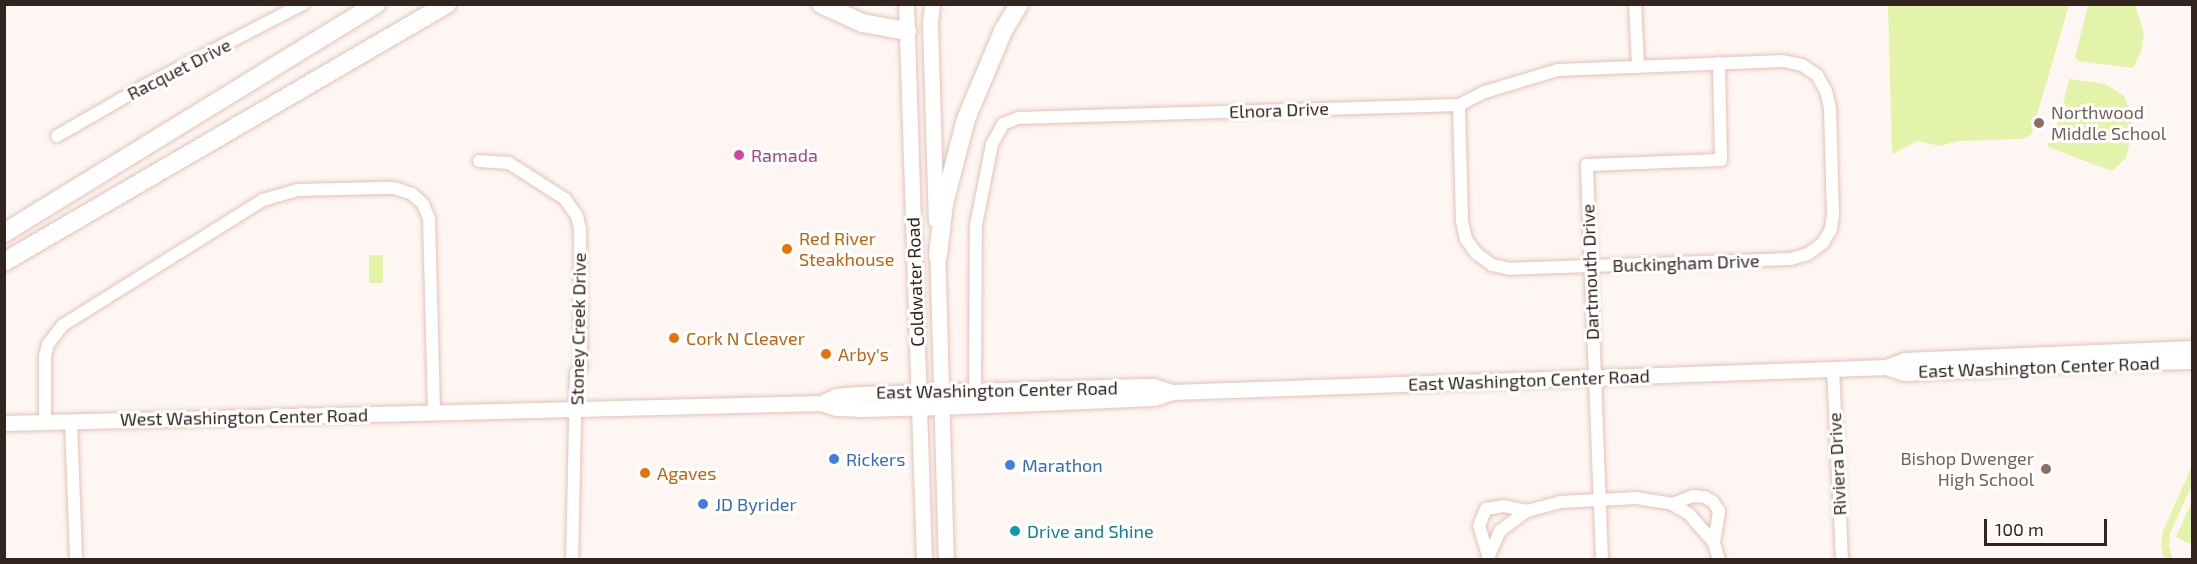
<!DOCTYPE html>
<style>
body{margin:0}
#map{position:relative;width:2197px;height:564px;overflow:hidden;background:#fdf6f3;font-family:"Exo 2",sans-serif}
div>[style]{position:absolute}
.green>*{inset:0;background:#e3f4aa;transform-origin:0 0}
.roads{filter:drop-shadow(0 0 2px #e5c2b4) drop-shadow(0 0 2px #e5c2b4)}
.minor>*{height:12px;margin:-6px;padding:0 6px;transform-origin:6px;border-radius:6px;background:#fff}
.major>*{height:15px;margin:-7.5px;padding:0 7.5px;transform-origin:7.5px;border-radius:7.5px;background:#fff}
.highway>*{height:18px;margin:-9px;padding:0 9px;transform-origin:9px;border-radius:9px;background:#fff}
.dots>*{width:16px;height:16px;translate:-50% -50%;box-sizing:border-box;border:3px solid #fff;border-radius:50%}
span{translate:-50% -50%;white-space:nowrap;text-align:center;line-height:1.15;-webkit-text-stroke:6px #fff;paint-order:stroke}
.street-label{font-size:18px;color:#322520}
.education-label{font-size:18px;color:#785e54}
.left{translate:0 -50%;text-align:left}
.right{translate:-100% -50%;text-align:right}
.hotel-label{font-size:18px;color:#b23c85}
.food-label{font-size:18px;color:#c56008}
.shop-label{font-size:18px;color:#366cbe}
.culture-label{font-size:18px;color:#0d838f}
.frame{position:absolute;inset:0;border:6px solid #322520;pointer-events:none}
.scale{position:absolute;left:1984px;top:519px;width:123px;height:27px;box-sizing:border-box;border:3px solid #322520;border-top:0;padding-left:8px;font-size:18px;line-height:21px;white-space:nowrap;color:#322520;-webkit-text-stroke:4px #fff;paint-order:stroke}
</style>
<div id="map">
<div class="green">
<div style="clip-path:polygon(1888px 5px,2069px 5px,2031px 135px,2021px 139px,1958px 141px,1939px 146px,1918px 141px,1892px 154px)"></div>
<div style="clip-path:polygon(2088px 5px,2135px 5px,2144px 33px,2141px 52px,2133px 68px,2078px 61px,2075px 57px)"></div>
<div style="clip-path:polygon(2069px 79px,2105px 84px,2124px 96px,2132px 115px,2131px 136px,2126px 158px,2112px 171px,2048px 147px,2048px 143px,2060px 118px)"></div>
<div style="left:369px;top:255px;width:14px;height:28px"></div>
<div style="clip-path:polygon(2192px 466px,2192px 485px,2170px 533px,2169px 547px,2173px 559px,2164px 559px,2161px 546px,2163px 531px)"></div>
<div style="clip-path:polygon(2192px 501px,2192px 545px,2176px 537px)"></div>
</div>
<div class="roads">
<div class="minor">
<div style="left:1635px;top:4px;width:61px;rotate:87.2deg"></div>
<div style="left:57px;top:136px;width:100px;rotate:-29.9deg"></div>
<div style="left:144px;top:86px;width:179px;rotate:-27.3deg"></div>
<div style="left:479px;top:161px;width:30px;rotate:4deg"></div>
<div style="left:509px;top:163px;width:67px;rotate:32.7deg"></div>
<div style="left:565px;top:199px;width:21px;rotate:55deg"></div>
<div style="left:577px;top:216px;width:13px;rotate:77deg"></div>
<div style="left:580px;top:229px;width:139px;rotate:89.6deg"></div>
<div style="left:581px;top:368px;width:7px;rotate:135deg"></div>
<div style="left:576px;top:373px;width:187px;rotate:91.2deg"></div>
<div style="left:1833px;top:369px;width:191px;rotate:87.3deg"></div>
<div style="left:975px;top:391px;width:166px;rotate:-89.7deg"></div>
<div style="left:976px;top:225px;width:83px;rotate:-78.8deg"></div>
<div style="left:992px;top:144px;width:23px;rotate:-61deg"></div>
<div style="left:1003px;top:124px;width:16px;rotate:-22deg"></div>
<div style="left:1018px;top:118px;width:441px;rotate:-1.7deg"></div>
<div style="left:1459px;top:105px;width:29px;rotate:-27deg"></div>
<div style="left:1485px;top:92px;width:76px;rotate:-16.8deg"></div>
<div style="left:1558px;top:70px;width:225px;rotate:-2.3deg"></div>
<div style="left:1783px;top:61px;width:19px;rotate:12deg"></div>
<div style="left:1802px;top:65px;width:18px;rotate:34deg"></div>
<div style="left:1817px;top:75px;width:18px;rotate:61deg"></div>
<div style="left:1826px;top:91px;width:17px;rotate:77deg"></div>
<div style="left:1830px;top:108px;width:106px;rotate:88.4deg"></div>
<div style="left:1833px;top:214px;width:15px;rotate:98deg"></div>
<div style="left:1831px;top:229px;width:16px;rotate:120deg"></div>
<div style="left:1823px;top:243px;width:19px;rotate:144deg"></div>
<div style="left:1808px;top:254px;width:19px;rotate:164deg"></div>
<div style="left:1790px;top:259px;width:280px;rotate:178deg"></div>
<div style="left:1510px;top:269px;width:18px;rotate:-167deg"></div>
<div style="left:1492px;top:265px;width:20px;rotate:-143deg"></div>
<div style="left:1476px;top:253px;width:17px;rotate:-126deg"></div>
<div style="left:1466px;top:239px;width:18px;rotate:-103deg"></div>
<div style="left:1462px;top:221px;width:116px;rotate:-91.5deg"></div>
<div style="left:71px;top:421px;width:139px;rotate:87.9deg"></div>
<div style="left:45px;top:422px;width:66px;rotate:-90deg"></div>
<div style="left:45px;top:356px;width:12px;rotate:-76deg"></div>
<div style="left:48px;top:344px;width:24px;rotate:-52deg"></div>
<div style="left:63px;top:325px;width:236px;rotate:-32deg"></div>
<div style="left:263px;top:200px;width:36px;rotate:-16deg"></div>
<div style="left:298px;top:190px;width:84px;rotate:-1.4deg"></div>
<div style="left:382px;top:188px;width:12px"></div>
<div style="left:394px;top:188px;width:19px;rotate:18deg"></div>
<div style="left:412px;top:194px;width:15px;rotate:42deg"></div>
<div style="left:423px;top:204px;width:16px;rotate:68deg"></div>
<div style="left:429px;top:219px;width:194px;rotate:88.5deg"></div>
<div style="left:1672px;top:504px;width:22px;rotate:-21deg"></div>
<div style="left:1693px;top:496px;width:12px;rotate:5deg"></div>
<div style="left:1705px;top:497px;width:9px;rotate:32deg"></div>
<div style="left:1713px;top:502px;width:11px;rotate:56deg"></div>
<div style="left:1719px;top:511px;width:32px;rotate:99deg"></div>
<div style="left:1488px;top:555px;width:30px;rotate:-107deg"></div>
<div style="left:1479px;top:526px;width:18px;rotate:-68deg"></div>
<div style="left:1486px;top:509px;width:17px;rotate:-10deg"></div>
<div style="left:1503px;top:506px;width:25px;rotate:12deg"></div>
<div style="left:1487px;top:560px;width:32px;rotate:-66deg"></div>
<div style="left:1500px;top:531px;width:34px;rotate:-37deg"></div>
<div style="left:1527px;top:511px;width:34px;rotate:-15deg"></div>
<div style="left:1560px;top:502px;width:76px;rotate:-3deg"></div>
<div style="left:1636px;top:498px;width:36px;rotate:9deg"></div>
<div style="left:1672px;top:504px;width:20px;rotate:30deg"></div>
<div style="left:1689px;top:514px;width:38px;rotate:49deg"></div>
<div style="left:1714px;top:543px;width:18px;rotate:74deg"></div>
<div style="left:1602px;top:560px;width:395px;rotate:-92.2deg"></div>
<div style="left:1587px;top:165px;width:134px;rotate:-2.1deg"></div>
<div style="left:1721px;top:160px;width:97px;rotate:-91.2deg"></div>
</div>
<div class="major">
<div style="left:906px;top:4px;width:556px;rotate:88.15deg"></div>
<div style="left:932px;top:4px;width:19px;rotate:96deg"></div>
<div style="left:930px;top:23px;width:197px;rotate:88.3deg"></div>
<div style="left:937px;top:244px;width:316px;rotate:88.4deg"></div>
<div style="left:1886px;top:367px;width:19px;rotate:18deg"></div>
<div style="left:1904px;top:373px;width:174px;rotate:-3deg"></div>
<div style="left:2078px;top:364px;width:114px;rotate:-1.5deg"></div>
<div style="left:821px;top:403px;width:17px;rotate:-25deg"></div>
<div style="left:836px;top:396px;width:22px;rotate:-5deg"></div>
<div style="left:858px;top:394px;width:295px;rotate:-1.6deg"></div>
<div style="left:1153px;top:386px;width:20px;rotate:18deg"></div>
<div style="left:4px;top:423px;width:817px;rotate:-1.4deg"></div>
<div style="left:821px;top:403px;width:16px;rotate:18deg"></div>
<div style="left:836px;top:408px;width:23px;rotate:2deg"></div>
<div style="left:859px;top:409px;width:83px;rotate:-1.4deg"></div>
<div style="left:942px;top:407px;width:212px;rotate:-2.4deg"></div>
<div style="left:1154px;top:398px;width:19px;rotate:-18deg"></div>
<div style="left:1172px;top:392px;width:661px;rotate:-1.99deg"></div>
<div style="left:1833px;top:369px;width:53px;rotate:-2.2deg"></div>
<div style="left:1886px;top:367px;width:20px;rotate:-20deg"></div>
<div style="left:1905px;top:360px;width:287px;rotate:-2.4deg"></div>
</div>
<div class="highway">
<div style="left:821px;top:4px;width:45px;rotate:24.9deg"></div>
<div style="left:862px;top:23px;width:46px;rotate:10.1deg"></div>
<div style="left:4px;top:233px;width:437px;rotate:-31.6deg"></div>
<div style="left:938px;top:255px;width:51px;rotate:-83.3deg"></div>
<div style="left:944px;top:204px;width:88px;rotate:-75.5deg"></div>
<div style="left:966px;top:119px;width:95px;rotate:-67.2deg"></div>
<div style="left:1003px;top:31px;width:31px;rotate:-59deg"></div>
<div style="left:4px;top:262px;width:513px;rotate:-30.22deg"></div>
</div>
</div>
<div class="dots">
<div style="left:2039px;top:123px;background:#8d6e63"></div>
<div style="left:739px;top:155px;background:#d1479c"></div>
<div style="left:787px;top:249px;background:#e8710a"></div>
<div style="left:674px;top:338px;background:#e8710a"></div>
<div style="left:826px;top:354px;background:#e8710a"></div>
<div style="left:834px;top:459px;background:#3f7fe0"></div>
<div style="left:1010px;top:465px;background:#3f7fe0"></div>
<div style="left:2046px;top:469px;background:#8d6e63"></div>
<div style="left:645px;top:473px;background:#e8710a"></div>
<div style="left:703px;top:504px;background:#3f7fe0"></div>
<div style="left:1015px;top:531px;background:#0f9aa8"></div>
</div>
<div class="street-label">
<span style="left:179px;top:69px;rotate:-27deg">Racquet Drive</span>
<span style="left:1279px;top:110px;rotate:-2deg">Elnora Drive</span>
<span style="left:1686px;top:263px;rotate:-2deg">Buckingham Drive</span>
<span style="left:1590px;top:272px;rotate:-92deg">Dartmouth Drive</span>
<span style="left:915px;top:282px;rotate:-92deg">Coldwater Road</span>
<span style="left:578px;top:329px;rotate:-89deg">Stoney Creek Drive</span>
<span style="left:2039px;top:367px;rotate:-2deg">East Washington Center Road</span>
<span style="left:1529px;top:380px;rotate:-2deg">East Washington Center Road</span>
<span style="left:997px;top:390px;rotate:-1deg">East Washington Center Road</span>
<span style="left:244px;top:417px;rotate:-1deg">West Washington Center Road</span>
<span style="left:1837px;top:464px;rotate:-93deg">Riviera Drive</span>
</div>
<div class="education-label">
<span class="left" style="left:2051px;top:123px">Northwood<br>Middle School</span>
<span class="right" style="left:2034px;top:469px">Bishop Dwenger<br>High School</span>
</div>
<div class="hotel-label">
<span class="left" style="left:751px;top:155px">Ramada</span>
</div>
<div class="food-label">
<span class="left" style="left:799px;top:249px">Red River<br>Steakhouse</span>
<span class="left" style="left:686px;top:338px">Cork N Cleaver</span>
<span class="left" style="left:838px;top:354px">Arby's</span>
<span class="left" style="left:657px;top:473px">Agaves</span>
</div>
<div class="shop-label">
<span class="left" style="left:846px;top:459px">Rickers</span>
<span class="left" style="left:1022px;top:465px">Marathon</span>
<span class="left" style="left:715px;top:504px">JD Byrider</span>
</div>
<div class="culture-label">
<span class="left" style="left:1027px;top:531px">Drive and Shine</span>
</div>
<div class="frame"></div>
<div class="scale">100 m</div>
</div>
